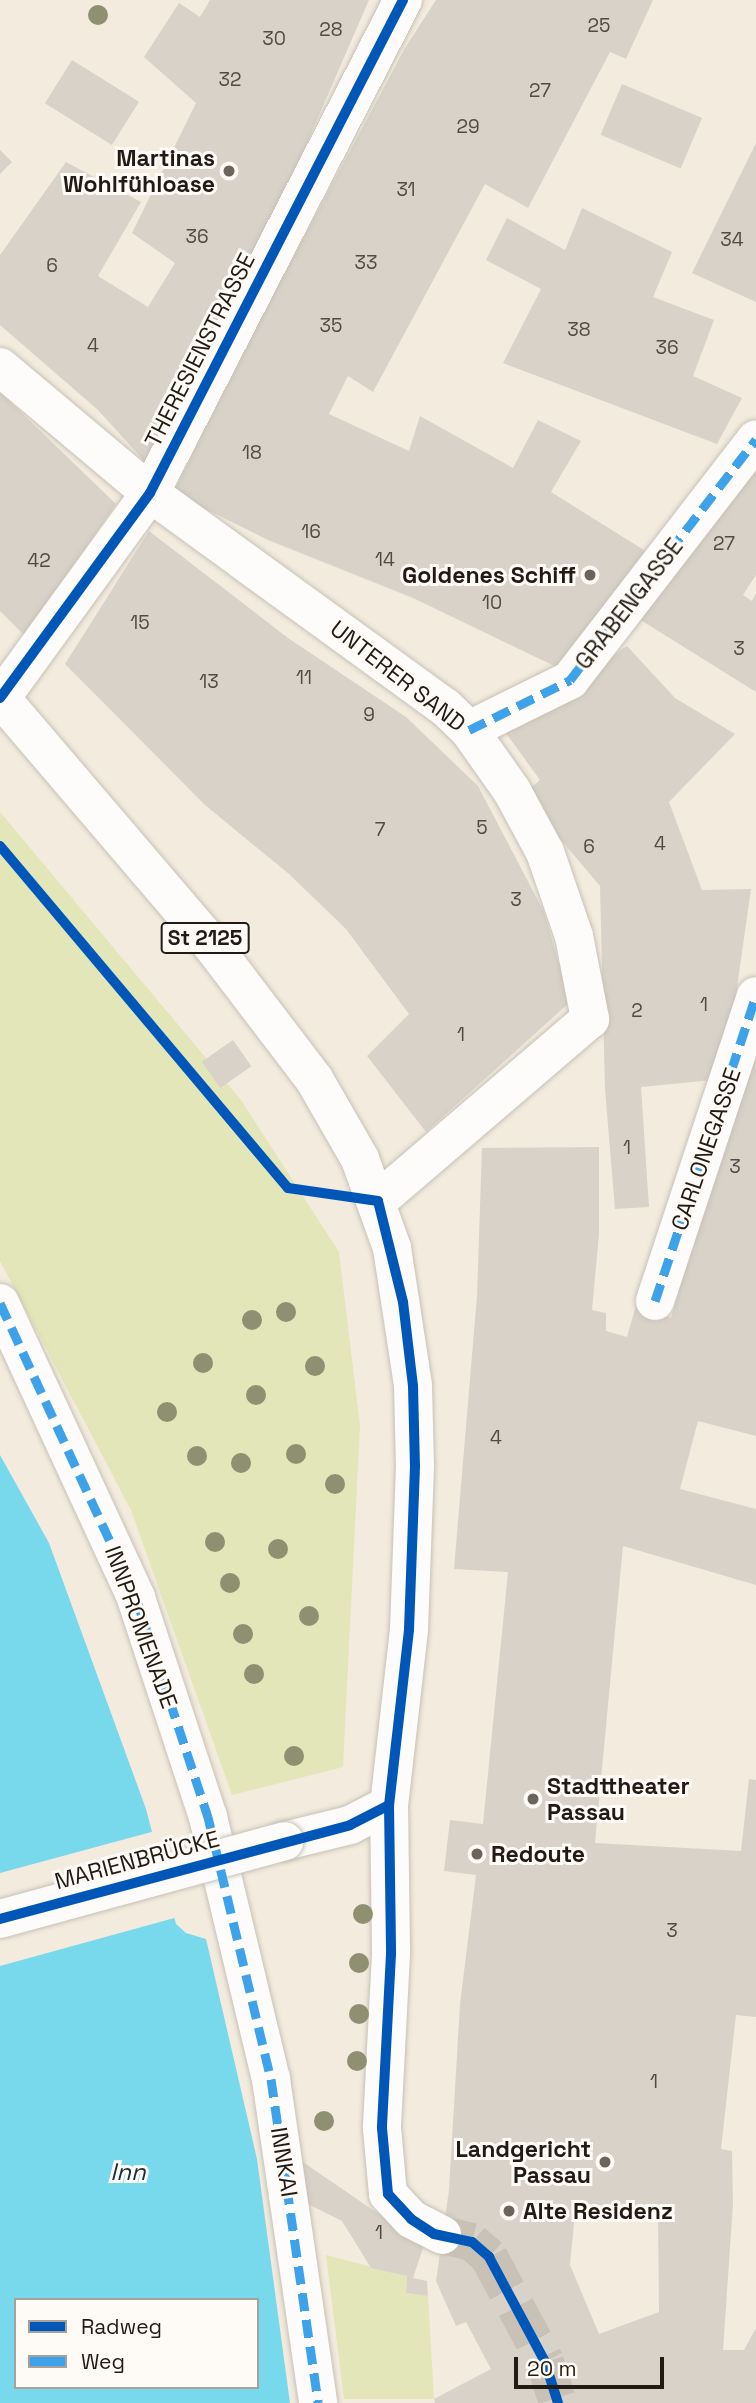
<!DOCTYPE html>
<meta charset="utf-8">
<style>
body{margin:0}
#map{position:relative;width:756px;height:2403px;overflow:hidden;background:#f3ebde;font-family:"Space Grotesk",sans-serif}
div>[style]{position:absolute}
.green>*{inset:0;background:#e2e6b8}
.water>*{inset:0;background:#78d9ed}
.pier>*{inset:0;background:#f3ebde}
.building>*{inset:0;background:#d9d2c9;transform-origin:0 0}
.street-tunnel>*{height:38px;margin-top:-19px;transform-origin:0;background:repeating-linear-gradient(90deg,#c9c1b6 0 38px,transparent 0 57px)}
.roads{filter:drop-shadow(0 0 2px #c7c1b7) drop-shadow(0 0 2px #c7c1b7)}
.street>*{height:38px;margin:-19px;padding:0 19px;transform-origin:19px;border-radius:19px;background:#fdfcfa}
.primary>*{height:38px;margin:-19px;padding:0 19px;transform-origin:19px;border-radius:19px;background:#fdfcfa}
.bridges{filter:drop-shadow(0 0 2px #c7c1b7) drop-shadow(0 0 2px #c7c1b7)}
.primary-bridge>*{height:38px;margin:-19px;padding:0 19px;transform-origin:19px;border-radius:19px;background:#fdfcfa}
.quiet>*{height:9px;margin-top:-4.5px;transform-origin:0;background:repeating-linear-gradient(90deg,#3ea2ea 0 18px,transparent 0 27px)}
.cycleway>*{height:10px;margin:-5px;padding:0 5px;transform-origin:5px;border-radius:5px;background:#0057b8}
.trees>*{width:20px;height:20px;margin:-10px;border-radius:50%;background:#8f8f72}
.dots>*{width:19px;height:19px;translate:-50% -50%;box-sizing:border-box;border:4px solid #fefbf7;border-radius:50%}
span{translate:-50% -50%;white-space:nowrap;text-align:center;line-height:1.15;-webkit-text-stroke:6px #fefbf7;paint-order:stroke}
.number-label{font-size:19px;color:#514b43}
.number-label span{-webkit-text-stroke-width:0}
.shield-label span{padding:2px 5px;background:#fefbf7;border:2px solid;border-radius:5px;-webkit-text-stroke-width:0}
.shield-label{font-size:21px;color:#211b14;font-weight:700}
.poi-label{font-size:23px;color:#211b14;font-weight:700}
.right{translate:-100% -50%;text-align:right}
.left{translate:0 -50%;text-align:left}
.street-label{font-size:23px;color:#211b14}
.water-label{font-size:24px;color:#193037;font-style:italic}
.legend{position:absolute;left:14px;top:2298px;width:245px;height:91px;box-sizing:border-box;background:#fefbf7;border:2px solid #a6a19c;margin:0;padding:9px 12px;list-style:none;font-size:21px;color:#211b14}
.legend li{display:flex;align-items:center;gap:14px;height:35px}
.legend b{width:35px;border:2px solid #a6a19c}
.scale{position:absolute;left:514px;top:2357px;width:150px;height:32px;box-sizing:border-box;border:4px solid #211b14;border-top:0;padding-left:9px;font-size:21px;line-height:24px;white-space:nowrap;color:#211b14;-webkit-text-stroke:5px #fefbf7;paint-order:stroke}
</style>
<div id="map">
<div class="green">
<div style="clip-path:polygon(0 812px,241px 1100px,339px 1252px,360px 1426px,343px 1767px,232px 1795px,131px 1510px,0 1261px)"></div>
<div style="clip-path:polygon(326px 2255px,407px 2276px,406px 2293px,428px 2296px,434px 2399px,344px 2399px)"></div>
</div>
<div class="water">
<div style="clip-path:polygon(evenodd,0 1455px,49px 1543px,146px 1809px,176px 1924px,186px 1933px,206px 1939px,257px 2159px,290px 2403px,0 2403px,0 1455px,16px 2300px,257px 2300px,257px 2387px,16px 2387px,16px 2300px)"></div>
</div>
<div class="pier">
<div style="clip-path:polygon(155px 1831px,178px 1917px,0 1966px,0 1873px)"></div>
</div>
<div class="building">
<div style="clip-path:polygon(210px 0,369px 0,264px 242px,146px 463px,98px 410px,0 325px,0 255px,66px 162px,141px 202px,98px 276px,148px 307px,175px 263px,132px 233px,196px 103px,144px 57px,179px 3px,200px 17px)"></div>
<div style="clip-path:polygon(436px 0,653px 0,626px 59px,610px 52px,528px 208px,485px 184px,373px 392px,348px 376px,329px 414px,409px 451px,420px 416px,513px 468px,538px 420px,581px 441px,551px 492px,655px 557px,569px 673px,413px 598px,268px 540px,173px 493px,259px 321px,405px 48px)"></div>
<div style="left:72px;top:60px;width:79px;height:51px;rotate:32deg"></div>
<div style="left:622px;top:84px;width:87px;height:55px;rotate:23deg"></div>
<div style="clip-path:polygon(756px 143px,756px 302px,692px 273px)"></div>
<div style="clip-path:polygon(0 150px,12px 162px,0 174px)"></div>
<div style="clip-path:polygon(582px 208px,672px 252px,653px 297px,714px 320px,693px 376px,742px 398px,717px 444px,503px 363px,541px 289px,486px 260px,507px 218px,565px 250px)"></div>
<div style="clip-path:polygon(0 392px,116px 504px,25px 636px,0 611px)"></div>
<div style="clip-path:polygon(756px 455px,756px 575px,743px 595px,752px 601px,756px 593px,756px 692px,639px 619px)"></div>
<div style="clip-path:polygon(149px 531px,288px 638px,406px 717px,478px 786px,544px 912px,570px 1002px,426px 1132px,367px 1056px,409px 1014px,346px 929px,289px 874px,205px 805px,65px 664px)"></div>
<div style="clip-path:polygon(627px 646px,675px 698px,735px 734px,669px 802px,702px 890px,751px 889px,724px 1079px,641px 1087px,649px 1207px,615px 1209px,605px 1089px,600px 886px,523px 795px,540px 780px,503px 729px)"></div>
<div style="clip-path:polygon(evenodd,756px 1027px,756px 1436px,698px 1421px,680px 1489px,756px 1509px,756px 1585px,623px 1546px,595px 1843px,741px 1851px,749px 1779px,756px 1780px,756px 2017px,736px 2015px,721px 2149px,732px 2151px,733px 2204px,723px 2350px,744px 2350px,756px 2328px,756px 2403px,435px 2403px,434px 2399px,491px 2369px,466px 2322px,456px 2326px,436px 2281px,449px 2190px,460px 2004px,476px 1875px,444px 1871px,450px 1820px,483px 1824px,508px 1572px,454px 1569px,477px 1296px,482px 1148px,599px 1147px,599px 1234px,592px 1310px,606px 1313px,606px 1331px,627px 1337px,636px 1305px,671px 1318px,756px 1027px,576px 2203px,658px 2212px,659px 2312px,599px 2334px,570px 2265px,576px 2203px)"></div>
<div style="left:233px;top:1040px;width:32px;height:38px;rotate:55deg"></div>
<div style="clip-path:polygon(297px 2158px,424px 2245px,413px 2278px,427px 2281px,428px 2296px,406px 2293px,407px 2276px,371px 2268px,342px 2221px,298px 2199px)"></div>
</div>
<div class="street-tunnel">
<div style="left:442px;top:2235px;width:31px;rotate:13deg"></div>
<div style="left:472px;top:2242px;width:23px;rotate:41deg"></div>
<div style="left:489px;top:2257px;width:119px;rotate:61.9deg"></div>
<div style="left:545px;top:2362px;width:43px;rotate:72.4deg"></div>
</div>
<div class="roads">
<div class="street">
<div style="left:0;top:367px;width:196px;rotate:40deg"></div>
<div style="left:150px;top:493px;width:364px;rotate:36deg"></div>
<div style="left:445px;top:707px;width:33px;rotate:44deg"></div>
<div style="left:469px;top:730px;width:75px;rotate:54.8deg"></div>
<div style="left:512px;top:791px;width:69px;rotate:61.6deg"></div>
<div style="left:545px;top:852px;width:89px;rotate:71deg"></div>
<div style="left:574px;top:936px;width:85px;rotate:79.1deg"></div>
<div style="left:590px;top:1019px;width:279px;rotate:139.4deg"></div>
<div style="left:1px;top:698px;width:253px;rotate:-54deg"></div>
<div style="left:150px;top:493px;width:554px;rotate:-62.83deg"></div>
<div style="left:469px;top:730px;width:113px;rotate:-26.3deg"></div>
<div style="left:570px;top:680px;width:304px;rotate:-52.3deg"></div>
<div style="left:655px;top:1301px;width:321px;rotate:-71.7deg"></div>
<div style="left:0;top:1303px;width:325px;rotate:65.2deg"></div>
<div style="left:136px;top:1598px;width:231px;rotate:71.8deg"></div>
<div style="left:208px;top:1817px;width:269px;rotate:76.5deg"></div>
<div style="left:271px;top:2079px;width:327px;rotate:81.7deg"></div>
<div style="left:389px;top:1805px;width:149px;rotate:89.2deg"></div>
<div style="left:391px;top:1954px;width:174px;rotate:93deg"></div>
<div style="left:382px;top:2128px;width:66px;rotate:84.8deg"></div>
<div style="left:388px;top:2194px;width:34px;rotate:47deg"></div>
<div style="left:411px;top:2219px;width:35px;rotate:27deg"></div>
</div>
<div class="primary">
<div style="left:0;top:697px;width:325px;rotate:49.5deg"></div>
<div style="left:211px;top:944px;width:170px;rotate:52.7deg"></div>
<div style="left:314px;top:1079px;width:92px;rotate:60.1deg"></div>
<div style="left:360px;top:1159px;width:95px;rotate:70.2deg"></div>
<div style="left:392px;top:1248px;width:140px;rotate:81.3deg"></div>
<div style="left:413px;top:1386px;width:80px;rotate:88.6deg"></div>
<div style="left:415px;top:1466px;width:164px;rotate:92.1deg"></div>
<div style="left:409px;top:1630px;width:176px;rotate:96.5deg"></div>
<div style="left:389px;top:1805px;width:44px;rotate:152.9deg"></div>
<div style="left:350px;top:1825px;width:67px;rotate:166.2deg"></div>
</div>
</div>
<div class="bridges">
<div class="primary-bridge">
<div style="left:0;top:1919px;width:295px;rotate:-15.3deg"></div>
</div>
</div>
<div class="quiet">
<div style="left:469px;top:730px;width:113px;rotate:-26.3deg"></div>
<div style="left:570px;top:680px;width:304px;rotate:-52.3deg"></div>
<div style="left:655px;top:1301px;width:321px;rotate:-71.7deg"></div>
<div style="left:0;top:1303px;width:325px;rotate:65.2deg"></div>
<div style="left:136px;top:1598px;width:231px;rotate:71.8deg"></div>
<div style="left:208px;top:1817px;width:269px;rotate:76.5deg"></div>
<div style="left:271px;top:2079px;width:327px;rotate:81.7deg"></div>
</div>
<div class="cycleway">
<div style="left:0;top:698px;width:254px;rotate:-53.8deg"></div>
<div style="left:150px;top:493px;width:554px;rotate:-62.83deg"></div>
<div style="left:0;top:846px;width:447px;rotate:49.9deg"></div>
<div style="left:288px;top:1188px;width:91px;rotate:8.2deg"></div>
<div style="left:378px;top:1201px;width:104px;rotate:76.1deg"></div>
<div style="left:403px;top:1302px;width:85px;rotate:83.2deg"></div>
<div style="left:413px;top:1386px;width:80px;rotate:88.6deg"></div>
<div style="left:415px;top:1466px;width:164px;rotate:92.1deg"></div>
<div style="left:409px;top:1630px;width:176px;rotate:96.5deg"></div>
<div style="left:389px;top:1805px;width:149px;rotate:89.2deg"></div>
<div style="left:391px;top:1954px;width:174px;rotate:93deg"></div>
<div style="left:382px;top:2128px;width:66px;rotate:84.8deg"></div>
<div style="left:388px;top:2194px;width:34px;rotate:47deg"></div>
<div style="left:411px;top:2219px;width:27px;rotate:33deg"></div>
<div style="left:434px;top:2234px;width:39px;rotate:12deg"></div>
<div style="left:472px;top:2242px;width:23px;rotate:41deg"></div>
<div style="left:489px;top:2257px;width:119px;rotate:61.9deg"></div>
<div style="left:545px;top:2362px;width:43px;rotate:72.4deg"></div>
<div style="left:0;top:1919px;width:362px;rotate:-15deg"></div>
<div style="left:350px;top:1825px;width:44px;rotate:-27.1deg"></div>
</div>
<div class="trees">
<div style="left:98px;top:15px"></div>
<div style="left:286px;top:1312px"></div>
<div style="left:252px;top:1320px"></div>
<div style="left:203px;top:1363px"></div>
<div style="left:315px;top:1366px"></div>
<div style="left:256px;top:1395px"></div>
<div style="left:167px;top:1412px"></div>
<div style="left:296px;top:1454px"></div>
<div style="left:197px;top:1456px"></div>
<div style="left:241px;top:1463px"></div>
<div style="left:335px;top:1484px"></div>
<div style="left:215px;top:1542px"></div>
<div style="left:278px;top:1549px"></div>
<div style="left:230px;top:1583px"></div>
<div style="left:309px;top:1616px"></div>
<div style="left:243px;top:1634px"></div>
<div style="left:254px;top:1674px"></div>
<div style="left:294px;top:1756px"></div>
<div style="left:363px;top:1914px"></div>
<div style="left:359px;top:1963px"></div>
<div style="left:359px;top:2014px"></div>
<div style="left:357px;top:2061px"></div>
<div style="left:324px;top:2121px"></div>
</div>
<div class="dots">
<div style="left:229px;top:171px;background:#6a645b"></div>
<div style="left:590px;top:575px;background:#6a645b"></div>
<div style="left:533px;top:1799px;background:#6a645b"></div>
<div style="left:477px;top:1854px;background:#6a645b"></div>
<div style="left:605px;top:2162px;background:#6a645b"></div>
<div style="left:509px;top:2211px;background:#6a645b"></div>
</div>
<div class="number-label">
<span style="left:599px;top:26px">25</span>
<span style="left:331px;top:30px">28</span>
<span style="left:274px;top:39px">30</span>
<span style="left:230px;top:80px">32</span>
<span style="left:540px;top:91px">27</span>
<span style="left:468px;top:127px">29</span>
<span style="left:406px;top:190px">31</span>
<span style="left:197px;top:237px">36</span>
<span style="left:732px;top:240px">34</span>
<span style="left:366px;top:263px">33</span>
<span style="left:52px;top:266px">6</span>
<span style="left:331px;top:326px">35</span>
<span style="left:579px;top:330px">38</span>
<span style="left:93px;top:346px">4</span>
<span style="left:667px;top:348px">36</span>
<span style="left:252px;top:453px">18</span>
<span style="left:311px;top:532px">16</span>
<span style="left:724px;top:544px">27</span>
<span style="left:385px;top:560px">14</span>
<span style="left:39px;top:561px">42</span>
<span style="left:492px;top:603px">10</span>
<span style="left:140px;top:623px">15</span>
<span style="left:739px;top:649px">3</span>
<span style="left:304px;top:678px">11</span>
<span style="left:209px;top:682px">13</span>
<span style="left:369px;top:715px">9</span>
<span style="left:482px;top:828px">5</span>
<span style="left:380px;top:830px">7</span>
<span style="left:660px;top:844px">4</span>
<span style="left:589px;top:847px">6</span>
<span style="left:516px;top:900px">3</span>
<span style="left:704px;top:1005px">1</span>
<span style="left:637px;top:1011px">2</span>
<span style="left:461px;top:1035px">1</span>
<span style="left:627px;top:1148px">1</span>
<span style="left:735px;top:1167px">3</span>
<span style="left:496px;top:1438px">4</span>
<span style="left:672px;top:1931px">3</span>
<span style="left:654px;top:2082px">1</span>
<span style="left:379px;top:2233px">1</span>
</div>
<div class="shield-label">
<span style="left:205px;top:938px">St 2125</span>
</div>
<div class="poi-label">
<span class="right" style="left:215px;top:171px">Martinas<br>Wohlfühloase</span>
<span class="right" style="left:576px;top:575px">Goldenes Schiff</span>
<span class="left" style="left:547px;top:1799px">Stadttheater<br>Passau</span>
<span class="left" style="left:491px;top:1854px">Redoute</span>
<span class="right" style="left:591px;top:2162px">Landgericht<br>Passau</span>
<span class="left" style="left:523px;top:2211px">Alte Residenz</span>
</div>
<div class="street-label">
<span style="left:200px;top:350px;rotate:-63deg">THERESIENSTRASSE</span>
<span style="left:629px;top:604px;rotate:-52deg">GRABENGASSE</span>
<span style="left:398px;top:676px;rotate:38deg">UNTERER SAND</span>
<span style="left:706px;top:1149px;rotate:-71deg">CARLONEGASSE</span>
<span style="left:141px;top:1627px;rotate:70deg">INNPROMENADE</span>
<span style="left:137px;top:1860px;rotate:-15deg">MARIENBRÜCKE</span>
<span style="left:284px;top:2162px;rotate:81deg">INNKAI</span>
</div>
<div class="water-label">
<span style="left:128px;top:2172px">Inn</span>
</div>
<ul class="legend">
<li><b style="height:9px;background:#0057b8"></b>Radweg</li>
<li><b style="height:9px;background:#3ea2ea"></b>Weg</li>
</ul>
<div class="scale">20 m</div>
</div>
